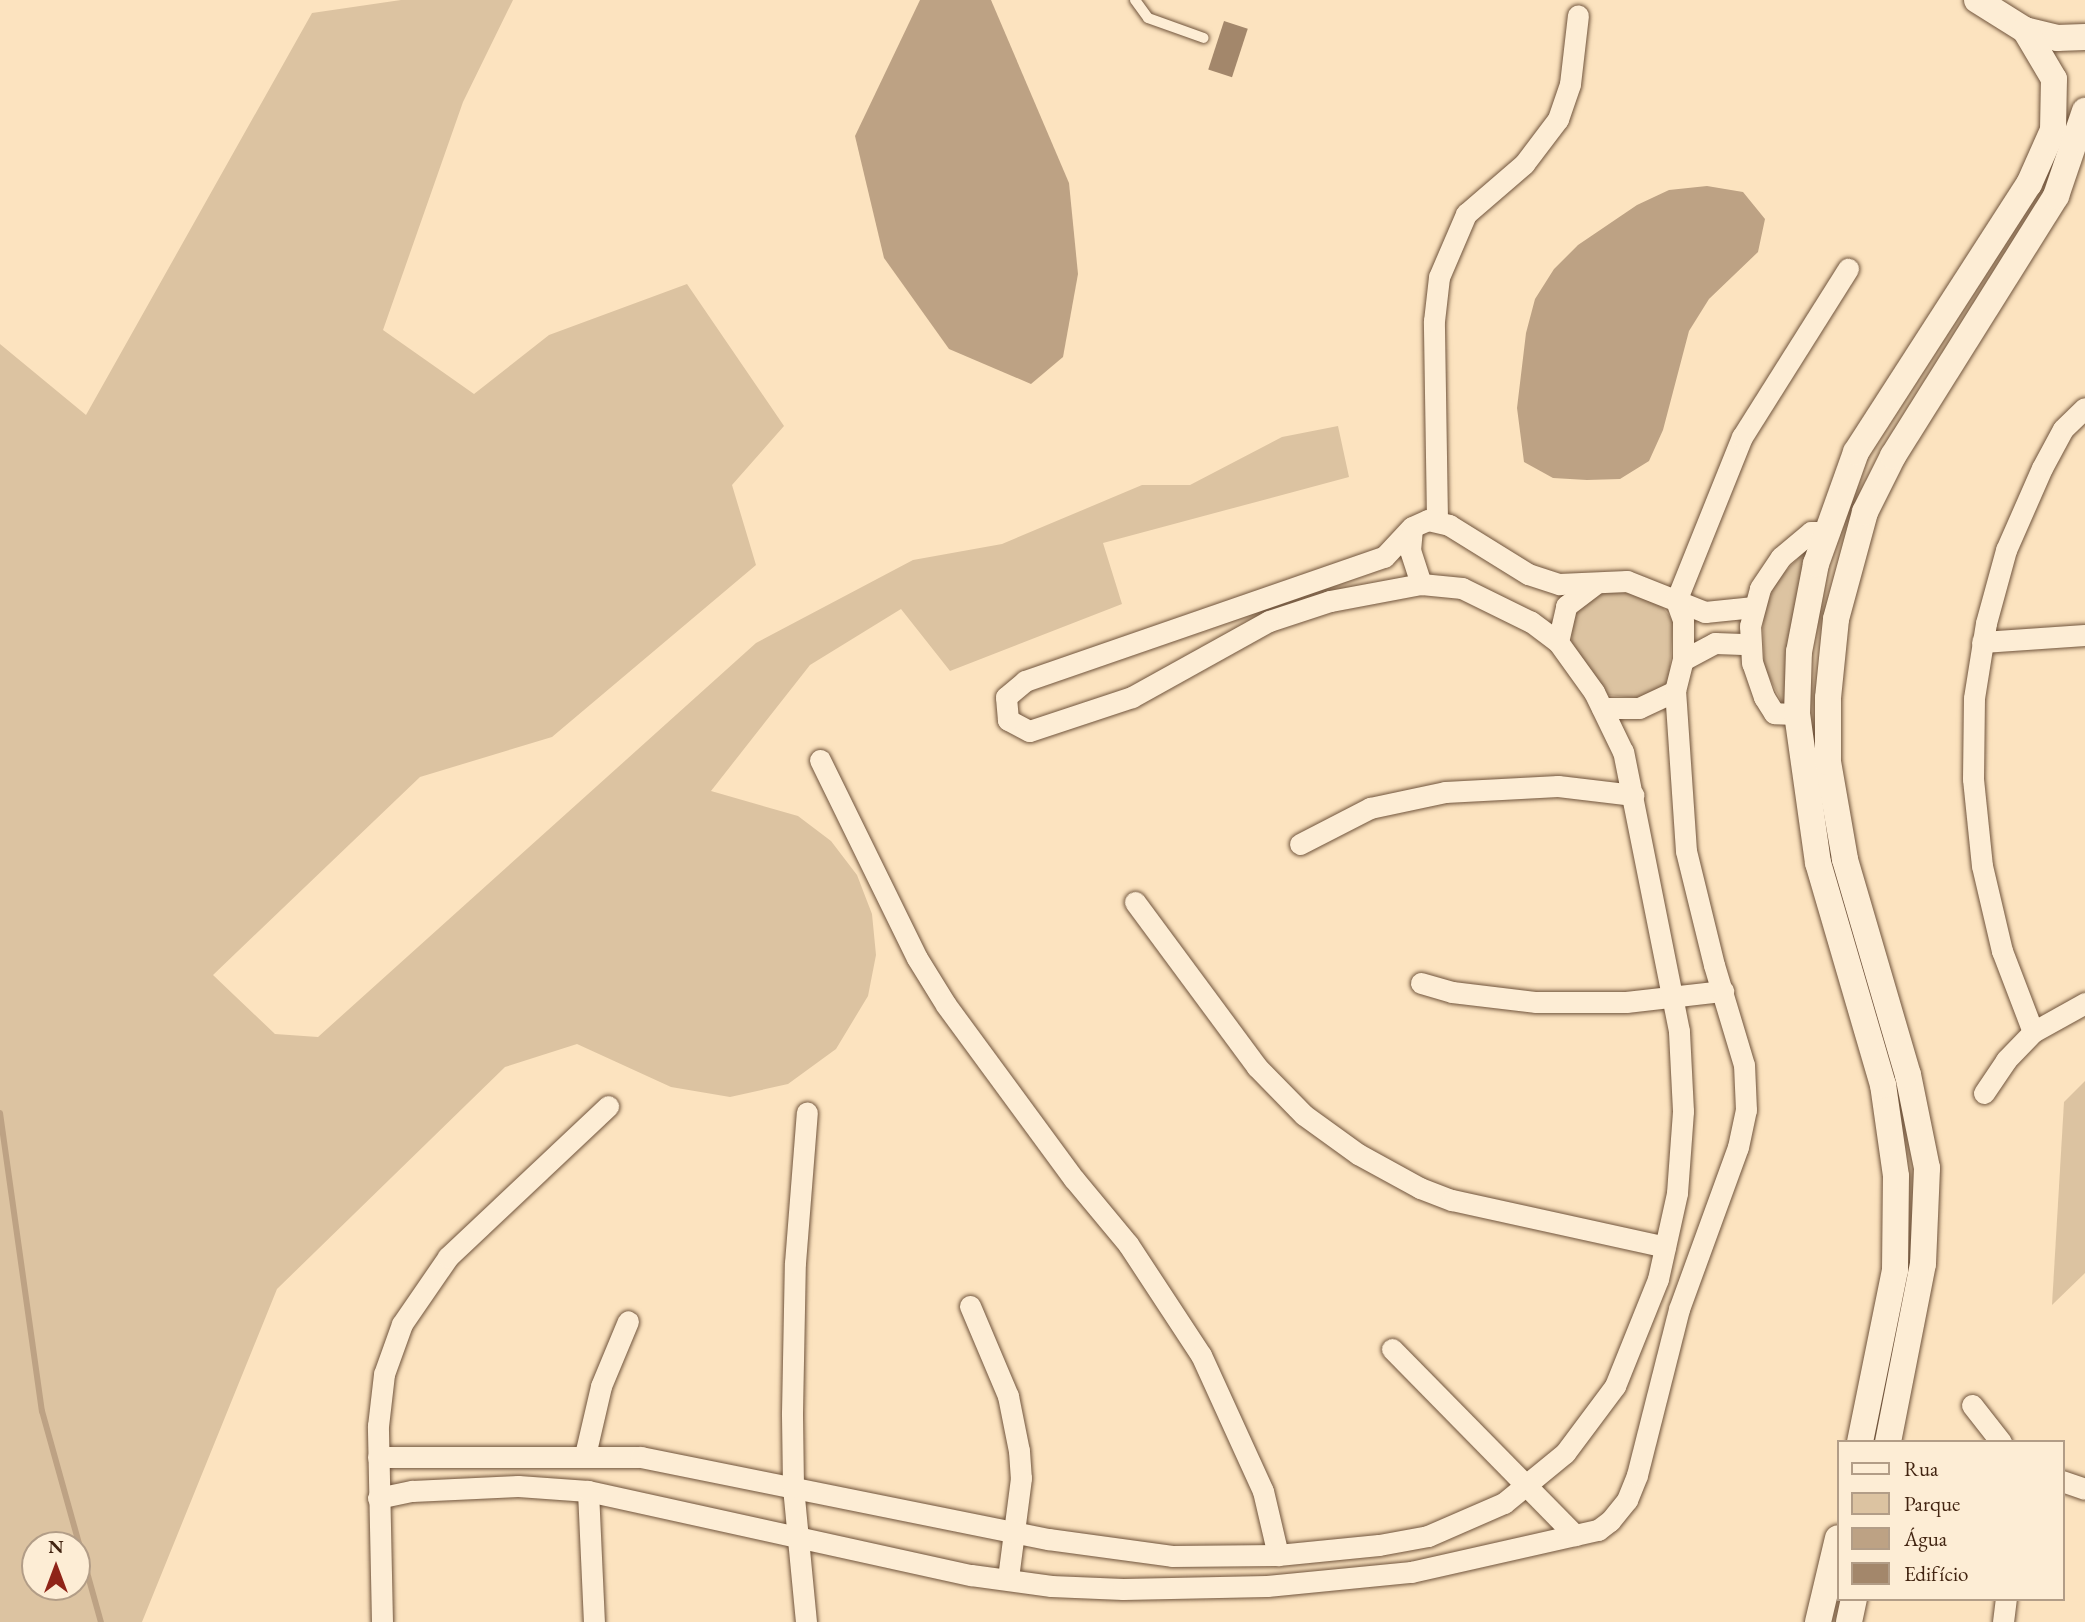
<!DOCTYPE html>
<meta charset="utf-8">
<style>
body{margin:0}
#map{position:relative;width:2085px;height:1622px;overflow:hidden;background:#fce3bf;font-family:"EB Garamond",serif}
div>[style]{position:absolute}
.green>*{inset:0;background:#dcc3a1}
.water>*{inset:0;background:#bda284}
.stream>*{height:6px;margin:-3px;padding:0 3px;transform-origin:3px;border-radius:3px;background:#bda284}
.building>*{inset:0;background:#a3876b;transform-origin:0 0}
.roads{filter:drop-shadow(0 0 2px #70543c) drop-shadow(0 0 2px #70543c)}
.service>*{height:10px;margin:-5px;padding:0 5px;transform-origin:5px;border-radius:5px;background:#fdedd5}
.minor>*{height:21px;margin:-10.5px;padding:0 10.5px;transform-origin:10.5px;border-radius:10.5px;background:#fdedd5}
.tertiary>*{height:26px;margin:-13px;padding:0 13px;transform-origin:13px;border-radius:13px;background:#fdedd5}
span{translate:-50% -50%;white-space:nowrap;text-align:center;line-height:1.15;-webkit-text-stroke:5px #fdedd5;paint-order:stroke}
.legend{position:absolute;left:1837px;top:1440px;width:228px;height:161px;box-sizing:border-box;background:#fdedd5;border:2px solid #b29d87;margin:0;padding:9px 12px;list-style:none;font-size:21px;color:#422411}
.legend li{display:flex;align-items:center;gap:14px;height:35px}
.legend b{width:35px;border:2px solid #b29d87}
.north{position:absolute;left:21px;top:1531px;width:70px;height:70px;box-sizing:border-box;background:#fdedd5;border:2px solid #b29d87;border-radius:50%;rotate:0deg;font-size:19px;font-weight:700;line-height:28px;text-align:center;color:#422411}
.north::after{content:'';display:block;margin:auto;width:24px;height:32px;background:#8f2418;clip-path:polygon(50% 0,100% 100%,50% 72%,0 100%)}
</style>
<div id="map">
<div class="green">
<div style="clip-path:polygon(evenodd,401px 0,513px 0,463px 102px,383px 330px,474px 394px,549px 335px,687px 284px,784px 426px,732px 485px,756px 565px,552px 737px,420px 777px,213px 975px,275px 1034px,318px 1037px,756px 643px,913px 560px,1002px 544px,1142px 485px,1190px 485px,1282px 437px,1338px 426px,1349px 477px,1103px 543px,1122px 604px,950px 671px,901px 609px,810px 665px,711px 791px,798px 816px,831px 841px,857px 875px,872px 914px,876px 955px,868px 996px,836px 1049px,788px 1084px,730px 1097px,671px 1087px,577px 1044px,505px 1067px,277px 1289px,142px 1622px,0 1622px,0 344px,86px 415px,312px 13px,401px 0,77px 1545px,77px 1587px,35px 1587px,35px 1545px,77px 1545px)"></div>
<div style="clip-path:polygon(1815px 541px,1788px 714px,1764px 667px,1763px 613px,1777px 580px)"></div>
<div style="clip-path:polygon(1602px 592px,1631px 593px,1661px 605px,1673px 621px,1669px 681px,1647px 699px,1608px 695px,1572px 646px,1570px 619px,1580px 603px)"></div>
<div style="clip-path:polygon(2085px 1081px,2085px 1273px,2052px 1305px,2064px 1102px)"></div>
</div>
<div class="water">
<div style="clip-path:polygon(920px 0,991px 0,1069px 183px,1078px 274px,1063px 357px,1031px 384px,949px 349px,884px 258px,855px 136px)"></div>
<div style="clip-path:polygon(1707px 186px,1743px 192px,1765px 219px,1758px 252px,1709px 299px,1689px 331px,1663px 430px,1649px 461px,1620px 479px,1587px 480px,1553px 478px,1524px 462px,1517px 408px,1526px 333px,1535px 299px,1554px 269px,1578px 245px,1637px 205px,1669px 190px)"></div>
</div>
<div class="stream">
<div style="left:0;top:1113px;width:301px;rotate:82deg"></div>
<div style="left:42px;top:1411px;width:219px;rotate:74.4deg"></div>
</div>
<div class="building">
<div style="left:1224px;top:21px;width:25px;height:51px;rotate:18deg"></div>
</div>
<div class="roads">
<div class="service">
<div style="left:1135px;top:0;width:22px;rotate:54deg"></div>
<div style="left:1148px;top:18px;width:59px;rotate:19.7deg"></div>
</div>
<div class="minor">
<div style="left:1437px;top:520px;width:199px;rotate:-90.9deg"></div>
<div style="left:1434px;top:321px;width:44px;rotate:-83.5deg"></div>
<div style="left:1439px;top:277px;width:69px;rotate:-66.8deg"></div>
<div style="left:1466px;top:214px;width:77px;rotate:-40.8deg"></div>
<div style="left:1524px;top:164px;width:56px;rotate:-52.9deg"></div>
<div style="left:1558px;top:119px;width:37px;rotate:-71deg"></div>
<div style="left:1570px;top:84px;width:69px;rotate:-83.4deg"></div>
<div style="left:1412px;top:528px;width:22px;rotate:95deg"></div>
<div style="left:1410px;top:550px;width:36px;rotate:72deg"></div>
<div style="left:1558px;top:642px;width:37px;rotate:-77deg"></div>
<div style="left:1566px;top:606px;width:38px;rotate:-37deg"></div>
<div style="left:1982px;top:642px;width:103px;rotate:-3.9deg"></div>
<div style="left:1683px;top:660px;width:36px;rotate:-28deg"></div>
<div style="left:1715px;top:643px;width:34px;rotate:2deg"></div>
<div style="left:1602px;top:708px;width:37px"></div>
<div style="left:1639px;top:708px;width:40px;rotate:-25deg"></div>
<div style="left:1797px;top:714px;width:23px;rotate:-178deg"></div>
<div style="left:1774px;top:713px;width:19px;rotate:-122deg"></div>
<div style="left:1764px;top:697px;width:36px;rotate:-109deg"></div>
<div style="left:1752px;top:663px;width:37px;rotate:-93deg"></div>
<div style="left:1750px;top:626px;width:39px;rotate:-75deg"></div>
<div style="left:1760px;top:588px;width:37px;rotate:-56deg"></div>
<div style="left:1781px;top:557px;width:39px;rotate:-40deg"></div>
<div style="left:1811px;top:532px;width:15px"></div>
<div style="left:820px;top:760px;width:220px;rotate:63.9deg"></div>
<div style="left:917px;top:958px;width:55px;rotate:58.3deg"></div>
<div style="left:946px;top:1005px;width:216px;rotate:53.7deg"></div>
<div style="left:1074px;top:1179px;width:85px;rotate:50.3deg"></div>
<div style="left:1128px;top:1244px;width:133px;rotate:56.7deg"></div>
<div style="left:1201px;top:1355px;width:149px;rotate:65.5deg"></div>
<div style="left:1263px;top:1491px;width:66px;rotate:76.8deg"></div>
<div style="left:1300px;top:844px;width:79px;rotate:-27.2deg"></div>
<div style="left:1370px;top:808px;width:77px;rotate:-12deg"></div>
<div style="left:1445px;top:792px;width:113px;rotate:-3deg"></div>
<div style="left:1558px;top:786px;width:76px;rotate:6.8deg"></div>
<div style="left:1135px;top:902px;width:205px;rotate:53.5deg"></div>
<div style="left:1257px;top:1067px;width:67px;rotate:45.6deg"></div>
<div style="left:1304px;top:1115px;width:67px;rotate:35.8deg"></div>
<div style="left:1358px;top:1154px;width:71px;rotate:28.7deg"></div>
<div style="left:1420px;top:1188px;width:34px;rotate:21deg"></div>
<div style="left:1452px;top:1200px;width:218px;rotate:12.4deg"></div>
<div style="left:1421px;top:983px;width:32px;rotate:16deg"></div>
<div style="left:1452px;top:992px;width:85px;rotate:6.8deg"></div>
<div style="left:1536px;top:1002px;width:90px"></div>
<div style="left:1626px;top:1002px;width:98px;rotate:-6.5deg"></div>
<div style="left:2033px;top:1032px;width:87px;rotate:-110.9deg"></div>
<div style="left:2002px;top:951px;width:87px;rotate:-103.2deg"></div>
<div style="left:1982px;top:866px;width:87px;rotate:-95.9deg"></div>
<div style="left:1973px;top:779px;width:81px;rotate:-89.3deg"></div>
<div style="left:1974px;top:698px;width:76px;rotate:-80.9deg"></div>
<div style="left:1986px;top:623px;width:76px;rotate:-74.7deg"></div>
<div style="left:2006px;top:550px;width:90px;rotate:-66.3deg"></div>
<div style="left:2042px;top:468px;width:44px;rotate:-61.7deg"></div>
<div style="left:2063px;top:429px;width:30px;rotate:-44deg"></div>
<div style="left:1984px;top:1093px;width:40px;rotate:-56deg"></div>
<div style="left:2006px;top:1060px;width:39px;rotate:-46deg"></div>
<div style="left:2033px;top:1032px;width:60px;rotate:-29.1deg"></div>
<div style="left:970px;top:1306px;width:98px;rotate:67.1deg"></div>
<div style="left:1008px;top:1396px;width:56px;rotate:78.7deg"></div>
<div style="left:1019px;top:1451px;width:27px;rotate:86deg"></div>
<div style="left:1021px;top:1478px;width:101px;rotate:97.4deg"></div>
<div style="left:1392px;top:1349px;width:261px;rotate:45.5deg"></div>
<div style="left:1972px;top:1405px;width:47px;rotate:51.9deg"></div>
<div style="left:585px;top:1455px;width:71px;rotate:-76.9deg"></div>
<div style="left:601px;top:1386px;width:70px;rotate:-67.4deg"></div>
<div style="left:378px;top:1457px;width:263px"></div>
<div style="left:641px;top:1457px;width:415px;rotate:11.4deg"></div>
<div style="left:1048px;top:1539px;width:125px;rotate:7.8deg"></div>
<div style="left:1172px;top:1556px;width:106px;rotate:-0.5deg"></div>
<div style="left:1278px;top:1555px;width:101px;rotate:-5.7deg"></div>
<div style="left:1379px;top:1545px;width:50px;rotate:-10.4deg"></div>
<div style="left:1428px;top:1536px;width:83px;rotate:-23.5deg"></div>
<div style="left:1504px;top:1503px;width:79px;rotate:-39.3deg"></div>
<div style="left:1565px;top:1453px;width:84px;rotate:-53.3deg"></div>
<div style="left:1615px;top:1386px;width:115px;rotate:-68.1deg"></div>
<div style="left:1658px;top:1279px;width:88px;rotate:-77.5deg"></div>
<div style="left:1677px;top:1193px;width:82px;rotate:-85.8deg"></div>
<div style="left:1683px;top:1111px;width:80px;rotate:-92.9deg"></div>
<div style="left:1679px;top:1031px;width:285px;rotate:-101.3deg"></div>
<div style="left:1623px;top:752px;width:67px;rotate:-115.8deg"></div>
<div style="left:1594px;top:692px;width:62px;rotate:-125.8deg"></div>
<div style="left:1558px;top:642px;width:34px;rotate:-143deg"></div>
<div style="left:1531px;top:622px;width:77px;rotate:-153.8deg"></div>
<div style="left:1462px;top:588px;width:41px;rotate:-174.4deg"></div>
<div style="left:1421px;top:584px;width:93px;rotate:169.4deg"></div>
<div style="left:1330px;top:601px;width:64px;rotate:161.8deg"></div>
<div style="left:1269px;top:621px;width:157px;rotate:151deg"></div>
<div style="left:1132px;top:697px;width:108px;rotate:161.7deg"></div>
<div style="left:1029px;top:731px;width:24px;rotate:-152deg"></div>
<div style="left:1008px;top:720px;width:23px;rotate:-95deg"></div>
<div style="left:1006px;top:697px;width:25px;rotate:-40deg"></div>
<div style="left:1025px;top:681px;width:380px;rotate:-19.1deg"></div>
<div style="left:1384px;top:557px;width:41px;rotate:-47deg"></div>
<div style="left:1412px;top:527px;width:17px;rotate:-24deg"></div>
<div style="left:1428px;top:520px;width:22px;rotate:13deg"></div>
<div style="left:1449px;top:525px;width:93px;rotate:31.8deg"></div>
<div style="left:1528px;top:574px;width:33px;rotate:18deg"></div>
<div style="left:1559px;top:584px;width:68px;rotate:-2.5deg"></div>
<div style="left:1627px;top:581px;width:84px;rotate:21.7deg"></div>
<div style="left:1705px;top:612px;width:49px;rotate:-5.8deg"></div>
<div style="left:2062px;top:1481px;width:24px;rotate:19deg"></div>
<div style="left:588px;top:1491px;width:131px;rotate:87.4deg"></div>
<div style="left:378px;top:1498px;width:35px;rotate:-12deg"></div>
<div style="left:412px;top:1491px;width:106px;rotate:-2.7deg"></div>
<div style="left:518px;top:1486px;width:70px;rotate:4.1deg"></div>
<div style="left:588px;top:1491px;width:392px;rotate:12.4deg"></div>
<div style="left:971px;top:1575px;width:81px;rotate:7.8deg"></div>
<div style="left:1051px;top:1586px;width:72px;rotate:2.4deg"></div>
<div style="left:1123px;top:1589px;width:144px;rotate:-1.2deg"></div>
<div style="left:1267px;top:1586px;width:145px;rotate:-5.6deg"></div>
<div style="left:1411px;top:1572px;width:192px;rotate:-12.7deg"></div>
<div style="left:1598px;top:1530px;width:15px;rotate:-37deg"></div>
<div style="left:1610px;top:1521px;width:27px;rotate:-51deg"></div>
<div style="left:1627px;top:1500px;width:27px;rotate:-68deg"></div>
<div style="left:1637px;top:1475px;width:171px;rotate:-75.8deg"></div>
<div style="left:1679px;top:1309px;width:172px;rotate:-70deg"></div>
<div style="left:1738px;top:1147px;width:38px;rotate:-78deg"></div>
<div style="left:1746px;top:1110px;width:45px;rotate:-92.5deg"></div>
<div style="left:1744px;top:1065px;width:104px;rotate:-106.7deg"></div>
<div style="left:1714px;top:965px;width:117px;rotate:-103.8deg"></div>
<div style="left:1686px;top:851px;width:160px;rotate:-93.9deg"></div>
<div style="left:1675px;top:691px;width:32px;rotate:-76deg"></div>
<div style="left:1683px;top:660px;width:40px;rotate:-90deg"></div>
<div style="left:1683px;top:620px;width:20px;rotate:-110deg"></div>
<div style="left:1676px;top:601px;width:177px;rotate:-68.1deg"></div>
<div style="left:1742px;top:437px;width:199px;rotate:-57.8deg"></div>
<div style="left:382px;top:1622px;width:196px;rotate:-91.2deg"></div>
<div style="left:378px;top:1426px;width:52px;rotate:-83.4deg"></div>
<div style="left:384px;top:1374px;width:53px;rotate:-70.2deg"></div>
<div style="left:402px;top:1324px;width:81px;rotate:-55.5deg"></div>
<div style="left:448px;top:1257px;width:220px;rotate:-43.3deg"></div>
<div style="left:806px;top:1622px;width:136px;rotate:-95.5deg"></div>
<div style="left:793px;top:1487px;width:74px;rotate:-90.8deg"></div>
<div style="left:792px;top:1413px;width:150px;rotate:-88.9deg"></div>
<div style="left:795px;top:1263px;width:151px;rotate:-85.5deg"></div>
<div style="left:2003px;top:1622px;width:23px;rotate:-83deg"></div>
</div>
<div class="tertiary">
<div style="left:1977px;top:0;width:57px;rotate:32deg"></div>
<div style="left:2025px;top:30px;width:33px;rotate:14deg"></div>
<div style="left:2057px;top:38px;width:28px;rotate:-2deg"></div>
<div style="left:1860px;top:1442px;width:176px;rotate:-78.5deg"></div>
<div style="left:1895px;top:1270px;width:94px;rotate:-89.4deg"></div>
<div style="left:1896px;top:1176px;width:92px;rotate:-98.1deg"></div>
<div style="left:1883px;top:1085px;width:231px;rotate:-106.3deg"></div>
<div style="left:1818px;top:863px;width:150px;rotate:-98deg"></div>
<div style="left:1797px;top:714px;width:62px;rotate:-88.2deg"></div>
<div style="left:1799px;top:652px;width:90px;rotate:-79.1deg"></div>
<div style="left:1816px;top:564px;width:119px;rotate:-70.3deg"></div>
<div style="left:1856px;top:452px;width:319px;rotate:-57.2deg"></div>
<div style="left:2029px;top:184px;width:59px;rotate:-66deg"></div>
<div style="left:2053px;top:130px;width:51px;rotate:-88.9deg"></div>
<div style="left:2054px;top:79px;width:57px;rotate:-120.6deg"></div>
<div style="left:1888px;top:1442px;width:181px;rotate:-78.9deg"></div>
<div style="left:1923px;top:1264px;width:96px;rotate:-87.6deg"></div>
<div style="left:1927px;top:1168px;width:95px;rotate:-101.5deg"></div>
<div style="left:1908px;top:1075px;width:225px;rotate:-106.3deg"></div>
<div style="left:1845px;top:859px;width:98px;rotate:-99.9deg"></div>
<div style="left:1828px;top:762px;width:64px;rotate:-90deg"></div>
<div style="left:1828px;top:698px;width:79px;rotate:-84.2deg"></div>
<div style="left:1836px;top:619px;width:111px;rotate:-74.8deg"></div>
<div style="left:1865px;top:512px;width:63px;rotate:-63.4deg"></div>
<div style="left:1893px;top:456px;width:307px;rotate:-57.9deg"></div>
<div style="left:2056px;top:196px;width:90px;rotate:-71.2deg"></div>
<div style="left:1818px;top:1622px;width:86px;rotate:-76.6deg"></div>
<div style="left:1849px;top:1622px;width:24px;rotate:-78deg"></div>
</div>
</div>
<ul class="legend">
<li><b style="height:9px;background:#fdedd5"></b>Rua</li>
<li><b style="height:19px;background:#dcc3a1"></b>Parque</li>
<li><b style="height:19px;background:#bda284"></b>Água</li>
<li><b style="height:19px;background:#a3876b"></b>Edifício</li>
</ul>
<div class="north">N</div>
</div>
